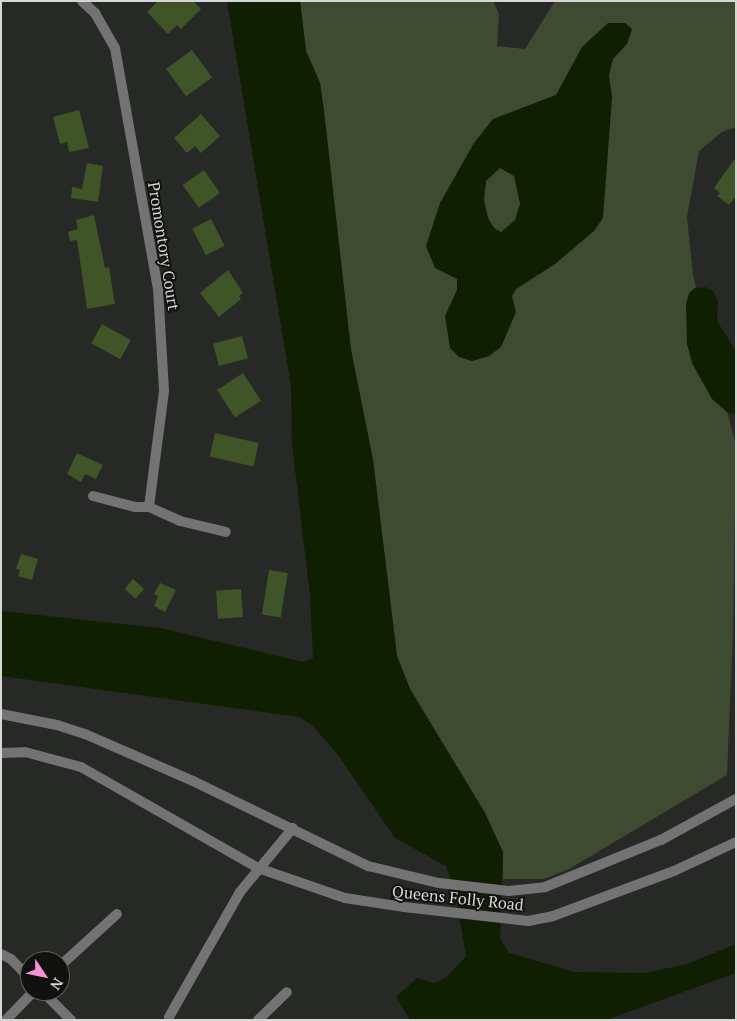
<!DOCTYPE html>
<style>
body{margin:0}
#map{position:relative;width:737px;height:1021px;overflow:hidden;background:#272926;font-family:"PT Serif",serif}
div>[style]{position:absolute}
.green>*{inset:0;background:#3e4b30}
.water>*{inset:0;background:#101f00}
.building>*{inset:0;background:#3f5427;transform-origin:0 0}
.street>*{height:10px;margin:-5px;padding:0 5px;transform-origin:5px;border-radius:5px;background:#727372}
span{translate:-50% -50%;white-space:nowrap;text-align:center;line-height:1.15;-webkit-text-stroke:4px #111210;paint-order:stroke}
.street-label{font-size:16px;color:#d6d7d5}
.frame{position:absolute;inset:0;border:2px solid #d6d7d5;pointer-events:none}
.north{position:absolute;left:20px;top:951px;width:50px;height:50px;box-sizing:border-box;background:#111210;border:1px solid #60615f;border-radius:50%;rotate:124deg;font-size:14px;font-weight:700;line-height:20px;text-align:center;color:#d6d7d5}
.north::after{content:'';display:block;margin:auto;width:18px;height:22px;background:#f391d5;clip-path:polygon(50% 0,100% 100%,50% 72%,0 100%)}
</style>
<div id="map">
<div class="green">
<div style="clip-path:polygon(300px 1px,493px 1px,499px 14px,497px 46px,525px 49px,555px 1px,736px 1px,736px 127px,722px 132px,699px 151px,687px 217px,693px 275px,736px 446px,733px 635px,727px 775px,569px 869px,544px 879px,503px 879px,503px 852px,485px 813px,410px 689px,397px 656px,373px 460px,351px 350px,320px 83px,306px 51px)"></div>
</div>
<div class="water">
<div style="clip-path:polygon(227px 1px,300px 1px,306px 51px,320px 83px,324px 110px,351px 350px,373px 460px,397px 656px,410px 689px,485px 813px,503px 852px,500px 938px,509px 953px,575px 972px,645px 973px,687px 964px,736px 944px,736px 973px,606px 1020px,410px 1020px,396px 997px,417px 978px,434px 983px,447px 977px,466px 956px,455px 893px,446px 866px,395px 838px,338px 755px,312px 725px,299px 717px,1px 676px,1px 611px,160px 628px,304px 662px,313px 658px,310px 595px,292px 445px,291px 386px)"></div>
<div style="clip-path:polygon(evenodd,608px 23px,625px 23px,632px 29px,627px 44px,613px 59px,609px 75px,612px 97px,603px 218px,594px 231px,555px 264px,516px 289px,512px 296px,516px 312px,501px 347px,489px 356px,472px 361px,459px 357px,450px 348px,445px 316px,457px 290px,457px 279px,435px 268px,426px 246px,440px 203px,474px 143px,493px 119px,556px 95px,582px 47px,608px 23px,500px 168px,514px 176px,520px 204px,515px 220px,501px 232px,494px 228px,488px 218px,484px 200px,486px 181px,500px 168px)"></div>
<div style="clip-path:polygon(705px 287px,713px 291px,718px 300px,717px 321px,736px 351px,736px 414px,728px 413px,712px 399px,692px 363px,687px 344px,686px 304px,689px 293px,695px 288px)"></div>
</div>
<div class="building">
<div style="clip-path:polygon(158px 1px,193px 1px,201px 9px,181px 29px,177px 25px,168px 34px,147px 12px)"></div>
<div style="left:192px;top:50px;width:34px;height:32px;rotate:54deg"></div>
<div style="clip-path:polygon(79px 110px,89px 148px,69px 152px,67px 142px,60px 144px,53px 117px)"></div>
<div style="clip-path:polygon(201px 114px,220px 136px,201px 153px,195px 146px,187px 153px,174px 138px)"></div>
<div style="clip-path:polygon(736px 157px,736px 196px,729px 205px,717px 196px,720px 193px,714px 188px)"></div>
<div style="clip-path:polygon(87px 163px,103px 166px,98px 202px,71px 198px,72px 187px,82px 189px)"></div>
<div style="left:204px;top:170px;width:28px;height:26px;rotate:55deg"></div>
<div style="clip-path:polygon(94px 215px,105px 268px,109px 267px,115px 304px,87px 309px,77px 240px,70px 241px,68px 232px,78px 229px,76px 220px)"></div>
<div style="left:211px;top:219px;width:30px;height:21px;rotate:63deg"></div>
<div style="clip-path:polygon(228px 270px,243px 293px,239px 296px,241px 299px,219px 317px,200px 293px)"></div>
<div style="left:102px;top:324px;width:33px;height:22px;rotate:29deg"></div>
<div style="left:242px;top:336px;width:23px;height:30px;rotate:75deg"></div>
<div style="left:243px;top:373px;width:33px;height:31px;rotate:57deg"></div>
<div style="left:215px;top:433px;width:45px;height:24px;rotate:13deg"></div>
<div style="clip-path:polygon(77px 453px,103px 465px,96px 479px,85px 474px,81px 482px,67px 474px)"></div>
<div style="clip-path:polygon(21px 554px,38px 559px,32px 580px,18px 576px,20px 570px,16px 569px)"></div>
<div style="left:269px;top:570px;width:19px;height:45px;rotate:9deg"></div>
<div style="left:133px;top:579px;width:15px;height:13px;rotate:42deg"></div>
<div style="clip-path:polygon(160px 583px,176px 590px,165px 612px,154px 606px,158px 596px,154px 594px)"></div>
<div style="left:241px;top:589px;width:28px;height:25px;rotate:86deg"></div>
</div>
<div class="street">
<div style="left:82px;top:1px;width:18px;rotate:43deg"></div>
<div style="left:95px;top:13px;width:40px;rotate:60.3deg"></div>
<div style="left:115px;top:48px;width:245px;rotate:79.9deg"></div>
<div style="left:158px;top:289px;width:102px;rotate:86.6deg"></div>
<div style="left:164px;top:391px;width:117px;rotate:97.4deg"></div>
<div style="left:93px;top:496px;width:43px;rotate:14.7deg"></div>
<div style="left:135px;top:507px;width:14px"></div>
<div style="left:149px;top:507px;width:34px;rotate:24deg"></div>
<div style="left:180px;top:521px;width:47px;rotate:13.4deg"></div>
<div style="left:1px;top:714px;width:57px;rotate:11.1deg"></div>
<div style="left:57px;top:725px;width:29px;rotate:18deg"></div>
<div style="left:85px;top:734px;width:118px;rotate:23.5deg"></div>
<div style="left:193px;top:781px;width:195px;rotate:25.9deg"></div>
<div style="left:368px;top:866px;width:73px;rotate:13.5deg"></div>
<div style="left:439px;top:883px;width:70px;rotate:6.5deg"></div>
<div style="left:509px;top:891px;width:36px;rotate:-6deg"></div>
<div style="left:545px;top:887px;width:125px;rotate:-22.1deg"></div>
<div style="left:661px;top:840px;width:85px;rotate:-28.7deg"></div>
<div style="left:1px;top:753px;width:24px;rotate:-2deg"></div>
<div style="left:25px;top:752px;width:58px;rotate:15deg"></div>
<div style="left:81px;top:767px;width:204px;rotate:29.7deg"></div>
<div style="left:258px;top:868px;width:92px;rotate:19deg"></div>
<div style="left:345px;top:898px;width:60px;rotate:8.7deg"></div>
<div style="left:404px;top:907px;width:125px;rotate:6.4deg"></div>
<div style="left:528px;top:921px;width:25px;rotate:-11deg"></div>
<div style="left:553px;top:916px;width:129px;rotate:-20.4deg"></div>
<div style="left:674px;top:871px;width:68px;rotate:-25.1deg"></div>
<div style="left:1px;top:954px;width:11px;rotate:27deg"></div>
<div style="left:11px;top:959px;width:28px;rotate:46deg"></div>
<div style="left:60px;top:966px;width:77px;rotate:-42.4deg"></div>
<div style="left:42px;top:991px;width:41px;rotate:45deg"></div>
<div style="left:169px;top:1017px;width:144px;rotate:-60.4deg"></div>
<div style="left:240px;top:892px;width:83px;rotate:-50.4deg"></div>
<div style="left:6px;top:1020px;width:40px;rotate:-46deg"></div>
<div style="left:258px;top:1020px;width:40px;rotate:-44deg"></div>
</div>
<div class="street-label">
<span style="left:164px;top:246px;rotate:81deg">Promontory Court</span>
<span style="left:458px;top:898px;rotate:6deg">Queens Folly Road</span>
</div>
<div class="frame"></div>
<div class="north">N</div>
</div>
